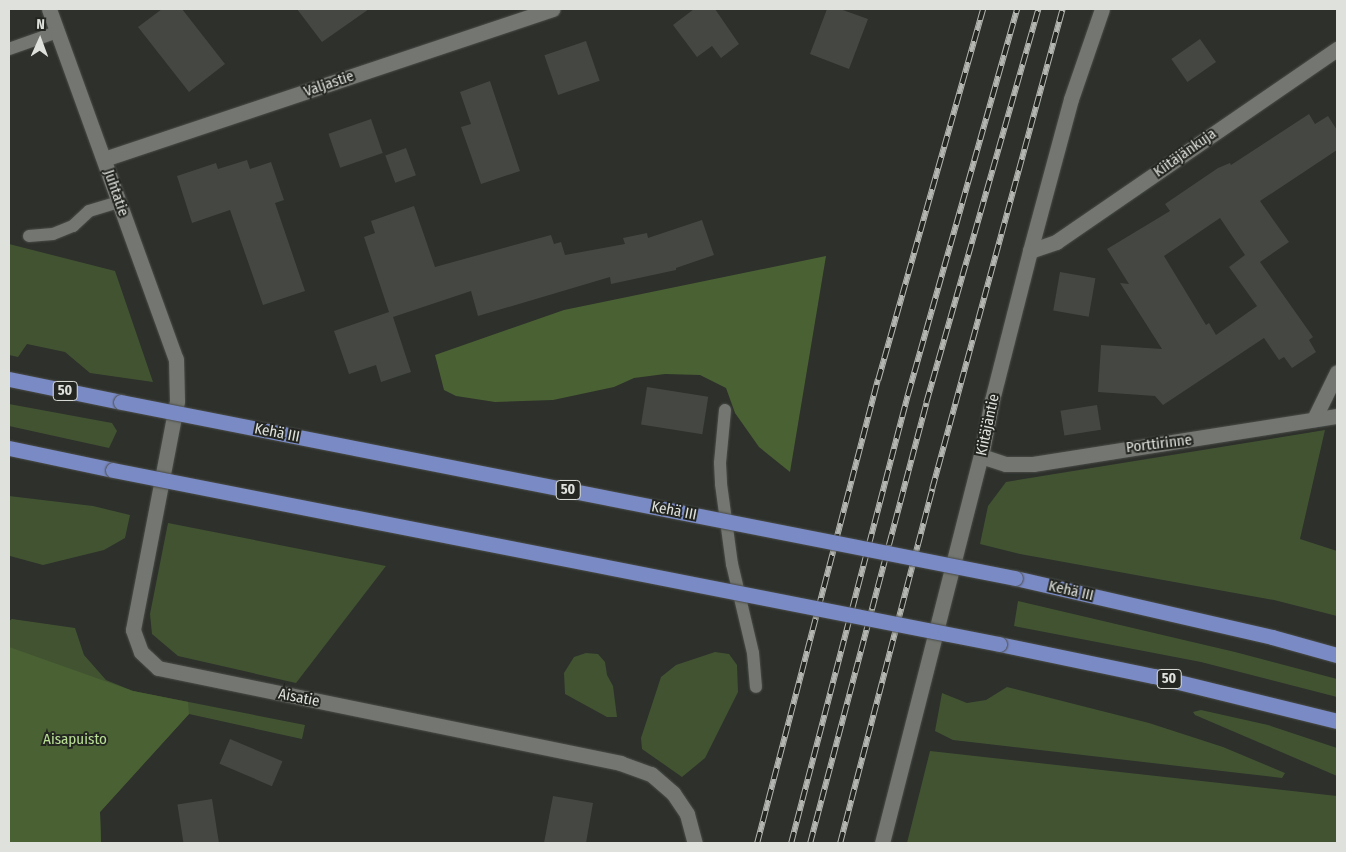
<!DOCTYPE html>
<meta charset="utf-8">
<style>
body{margin:0}
#map{position:relative;width:1346px;height:852px;overflow:hidden;background:#2d302b;font-family:"Fira Sans Condensed",sans-serif}
div>[style]{position:absolute}
.green>*{inset:0;background:#425332}
.forest>*{inset:0;background:#4a6133}
.building>*{inset:0;background:#454842;transform-origin:0 0}
.roads{filter:drop-shadow(0 0 1px #4a4c48) drop-shadow(0 0 1px #4a4c48)}
.service>*{height:12px;margin:-6px;padding:0 6px;transform-origin:6px;border-radius:6px;background:#747771}
.minor>*{height:15px;margin:-7.5px;padding:0 7.5px;transform-origin:7.5px;border-radius:7.5px;background:#747771}
.tertiary>*{height:15px;margin:-7.5px;padding:0 7.5px;transform-origin:7.5px;border-radius:7.5px;background:#747771}
.trunk>*{height:15px;margin:-7.5px;padding:0 7.5px;transform-origin:7.5px;border-radius:7.5px;background:#7a8ac4}
.rail>*{height:5.5px;margin-top:-2.75px;transform-origin:0;background:repeating-linear-gradient(90deg,#232621 0 11px,#b4b6b2 0 22px);box-sizing:border-box;border-block:1px solid #b4b6b2}
.bridges{filter:drop-shadow(0 0 1px #4a4c48) drop-shadow(0 0 1px #4a4c48)}
.trunk-bridge>*{height:15px;margin:-7.5px;padding:0 7.5px;transform-origin:7.5px;border-radius:7.5px;background:#7a8ac4}
span{translate:-50% -50%;white-space:nowrap;text-align:center;line-height:1.15;-webkit-text-stroke:4px #232621;paint-order:stroke}
.shield-label span{padding:1px 4px;background:#232621;border:1px solid;border-radius:4px;-webkit-text-stroke-width:0}
.shield-label{font-size:14px;color:#dfe1dd;font-weight:700}
.street-label{font-size:15px;color:#dfe1dd}
.park-label{font-size:15px;color:#bae096}
.frame{position:absolute;inset:0;border:10px solid #dfe1dd;pointer-events:none}
.north{position:absolute;left:15px;top:15px;width:50px;height:50px;-webkit-text-stroke:4px #232621;paint-order:stroke;rotate:2deg;font-size:14px;font-weight:700;line-height:20px;text-align:center;color:#dfe1dd}
.north::after{content:'';display:block;margin:auto;width:18px;height:22px;background:#dfe1dd;clip-path:polygon(50% 0,100% 100%,50% 72%,0 100%)}
</style>
<div id="map">
<div class="green">
<div style="clip-path:polygon(9px 244px,115px 271px,153px 382px,90px 373px,65px 352px,27px 344px,18px 357px,9px 355px)"></div>
<div style="clip-path:polygon(9px 404px,112px 423px,117px 431px,109px 448px,9px 426px)"></div>
<div style="clip-path:polygon(1325px 430px,1300px 539px,1337px 551px,1337px 616px,1274px 600px,1020px 554px,980px 544px,988px 506px,1006px 482px)"></div>
<div style="clip-path:polygon(9px 496px,93px 506px,130px 515px,125px 538px,104px 550px,43px 565px,10px 556px)"></div>
<div style="clip-path:polygon(168px 523px,386px 566px,296px 683px,178px 656px,152px 634px,150px 614px)"></div>
<div style="clip-path:polygon(1018px 601px,1235px 652px,1337px 679px,1337px 697px,1201px 662px,1014px 626px)"></div>
<div style="clip-path:polygon(12px 619px,75px 628px,84px 655px,106px 680px,133px 691px,305px 725px,302px 739px,189px 714px,100px 812px,101px 843px,9px 843px,9px 621px)"></div>
<div style="clip-path:polygon(715px 652px,729px 654px,737px 665px,738px 692px,705px 758px,682px 777px,642px 749px,641px 738px,661px 677px,676px 665px)"></div>
<div style="clip-path:polygon(586px 653px,598px 654px,605px 662px,607px 675px,613px 686px,617px 717px,607px 717px,565px 694px,564px 673px,574px 657px)"></div>
<div style="clip-path:polygon(1007px 687px,1149px 723px,1223px 747px,1285px 773px,1282px 778px,953px 740px,935px 731px,942px 693px,967px 703px,986px 700px)"></div>
<div style="clip-path:polygon(1201px 710px,1268px 725px,1337px 748px,1337px 776px,1195px 715px,1193px 712px)"></div>
<div style="clip-path:polygon(930px 751px,1337px 796px,1337px 843px,907px 843px)"></div>
</div>
<div class="forest">
<div style="clip-path:polygon(826px 256px,790px 472px,759px 447px,735px 413px,726px 388px,700px 375px,665px 374px,634px 378px,614px 387px,553px 400px,495px 402px,456px 396px,444px 390px,435px 355px,564px 310px)"></div>
<div style="clip-path:polygon(9px 647px,133px 691px,188px 702px,189px 714px,100px 812px,101px 843px,9px 843px)"></div>
</div>
<div class="building">
<div style="clip-path:polygon(162px 9px,182px 9px,225px 64px,189px 92px,138px 27px)"></div>
<div style="clip-path:polygon(297px 9px,369px 9px,322px 42px)"></div>
<div style="clip-path:polygon(694px 9px,715px 9px,739px 44px,721px 58px,712px 46px,697px 57px,673px 25px)"></div>
<div style="clip-path:polygon(827px 9px,840px 9px,868px 19px,849px 69px,810px 54px)"></div>
<div style="left:1200px;top:39px;width:28px;height:35px;rotate:55deg"></div>
<div style="left:586px;top:41px;width:42px;height:44px;rotate:71deg"></div>
<div style="clip-path:polygon(490px 81px,520px 171px,481px 184px,461px 127px,471px 124px,460px 92px)"></div>
<div style="clip-path:polygon(evenodd,1309px 114px,1315px 124px,1328px 116px,1337px 130px,1337px 150px,1260px 201px,1289px 242px,1260px 262px,1313px 337px,1309px 340px,1316px 352px,1292px 368px,1284px 357px,1279px 360px,1264px 338px,1163px 405px,1155px 396px,1098px 392px,1101px 345px,1162px 349px,1120px 283px,1129px 284px,1107px 249px,1170px 211px,1165px 204px,1218px 168px,1230px 163px,1231px 165px,1309px 114px,1220px 218px,1245px 255px,1229px 267px,1257px 306px,1216px 335px,1209px 323px,1206px 325px,1164px 256px,1220px 218px)"></div>
<div style="left:371px;top:119px;width:36px;height:45px;rotate:71deg"></div>
<div style="left:406px;top:148px;width:29px;height:22px;rotate:70deg"></div>
<div style="clip-path:polygon(247px 160px,250px 169px,271px 162px,284px 200px,275px 203px,305px 291px,263px 305px,230px 210px,192px 223px,177px 176px,216px 163px,218px 169px)"></div>
<div style="clip-path:polygon(414px 206px,435px 267px,551px 235px,554px 244px,561px 242px,565px 255px,625px 244px,623px 238px,647px 233px,648px 238px,702px 220px,714px 255px,676px 268px,676px 270px,611px 284px,610px 277px,478px 316px,471px 291px,393px 317px,411px 372px,381px 382px,376px 365px,349px 374px,334px 331px,389px 312px,364px 237px,375px 233px,371px 221px)"></div>
<div style="left:1060px;top:272px;width:36px;height:39px;rotate:10deg"></div>
<div style="left:647px;top:387px;width:62px;height:38px;rotate:9deg"></div>
<div style="left:1097px;top:405px;width:25px;height:37px;rotate:81deg"></div>
<div style="left:230px;top:739px;width:57px;height:27px;rotate:23deg"></div>
<div style="clip-path:polygon(553px 796px,593px 803px,586px 843px,544px 843px)"></div>
<div style="left:212px;top:799px;width:45px;height:35px;rotate:81deg"></div>
</div>
<div class="roads">
<div class="service">
<div style="left:9px;top:49px;width:51px;rotate:-19.5deg"></div>
<div style="left:29px;top:236px;width:24px;rotate:-5deg"></div>
<div style="left:53px;top:234px;width:22px;rotate:-22deg"></div>
<div style="left:73px;top:226px;width:22px;rotate:-43deg"></div>
<div style="left:89px;top:211px;width:31px;rotate:-17deg"></div>
<div style="left:725px;top:410px;width:53px;rotate:95.4deg"></div>
<div style="left:720px;top:463px;width:21px;rotate:87deg"></div>
<div style="left:721px;top:484px;width:81px;rotate:82.2deg"></div>
<div style="left:732px;top:564px;width:91px;rotate:76.7deg"></div>
<div style="left:753px;top:653px;width:34px;rotate:85deg"></div>
</div>
<div class="minor">
<div style="left:104px;top:159px;width:473px;rotate:-18.5deg"></div>
<div style="left:1030px;top:251px;width:28px;rotate:-19deg"></div>
<div style="left:1056px;top:242px;width:341px;rotate:-34.5deg"></div>
<div style="left:1314px;top:419px;width:52px;rotate:-63.9deg"></div>
<div style="left:981px;top:456px;width:26px;rotate:18deg"></div>
<div style="left:1006px;top:464px;width:27px"></div>
<div style="left:1033px;top:464px;width:308px;rotate:-9deg"></div>
<div style="left:882px;top:843px;width:399px;rotate:-75.7deg"></div>
<div style="left:981px;top:456px;width:57px;rotate:-78.9deg"></div>
<div style="left:992px;top:400px;width:154px;rotate:-75.7deg"></div>
<div style="left:1030px;top:251px;width:157px;rotate:-74.9deg"></div>
<div style="left:1071px;top:99px;width:95px;rotate:-71deg"></div>
</div>
<div class="tertiary">
<div style="left:49px;top:9px;width:372px;rotate:70.1deg"></div>
<div style="left:176px;top:359px;width:42px;rotate:88.6deg"></div>
<div style="left:177px;top:401px;width:233px;rotate:100.9deg"></div>
<div style="left:133px;top:630px;width:23px;rotate:70deg"></div>
<div style="left:141px;top:652px;width:23px;rotate:43deg"></div>
<div style="left:158px;top:668px;width:472px;rotate:11.6deg"></div>
<div style="left:620px;top:763px;width:33px;rotate:20deg"></div>
<div style="left:651px;top:774px;width:29px;rotate:41deg"></div>
<div style="left:673px;top:793px;width:25px;rotate:56deg"></div>
<div style="left:687px;top:814px;width:30px;rotate:75deg"></div>
</div>
<div class="trunk">
<div style="left:9px;top:379px;width:114px;rotate:11.6deg"></div>
<div style="left:9px;top:448px;width:106px;rotate:11.9deg"></div>
<div style="left:1015px;top:578px;width:264px;rotate:12.9deg"></div>
<div style="left:1272px;top:637px;width:67px;rotate:15.5deg"></div>
<div style="left:999px;top:644px;width:158px;rotate:11.7deg"></div>
<div style="left:1154px;top:676px;width:188px;rotate:13.8deg"></div>
</div>
</div>
<div class="rail">
<div style="left:757px;top:843px;width:479px;rotate:-75.4deg"></div>
<div style="left:878px;top:380px;width:386px;rotate:-74.2deg"></div>
<div style="left:791px;top:843px;width:464px;rotate:-75.4deg"></div>
<div style="left:908px;top:394px;width:400px;rotate:-74.2deg"></div>
<div style="left:810px;top:843px;width:455px;rotate:-75.2deg"></div>
<div style="left:926px;top:403px;width:410px;rotate:-74.1deg"></div>
<div style="left:840px;top:843px;width:366px;rotate:-75.4deg"></div>
<div style="left:932px;top:489px;width:497px;rotate:-74.8deg"></div>
</div>
<div class="bridges">
<div class="trunk-bridge">
<div style="left:121px;top:402px;width:911px;rotate:11.14deg"></div>
<div style="left:113px;top:470px;width:903px;rotate:11.11deg"></div>
</div>
</div>
<div class="shield-label">
<span style="left:65px;top:391px">50</span>
<span style="left:568px;top:490px">50</span>
<span style="left:1169px;top:679px">50</span>
</div>
<div class="street-label">
<span style="left:329px;top:84px;rotate:-19deg">Valjastie</span>
<span style="left:1185px;top:153px;rotate:-35deg">Kiitäjänkuja</span>
<span style="left:116px;top:193px;rotate:71deg">Juhtatie</span>
<span style="left:988px;top:425px;rotate:-78deg">Kiitäjäntie</span>
<span style="left:277px;top:433px;rotate:11deg">Kehä III</span>
<span style="left:1159px;top:444px;rotate:-7deg">Porttirinne</span>
<span style="left:674px;top:511px;rotate:11deg">Kehä III</span>
<span style="left:1071px;top:591px;rotate:13deg">Kehä III</span>
<span style="left:299px;top:698px;rotate:11deg">Aisatie</span>
</div>
<div class="park-label">
<span style="left:75px;top:740px">Aisapuisto</span>
</div>
<div class="frame"></div>
<div class="north">N</div>
</div>
